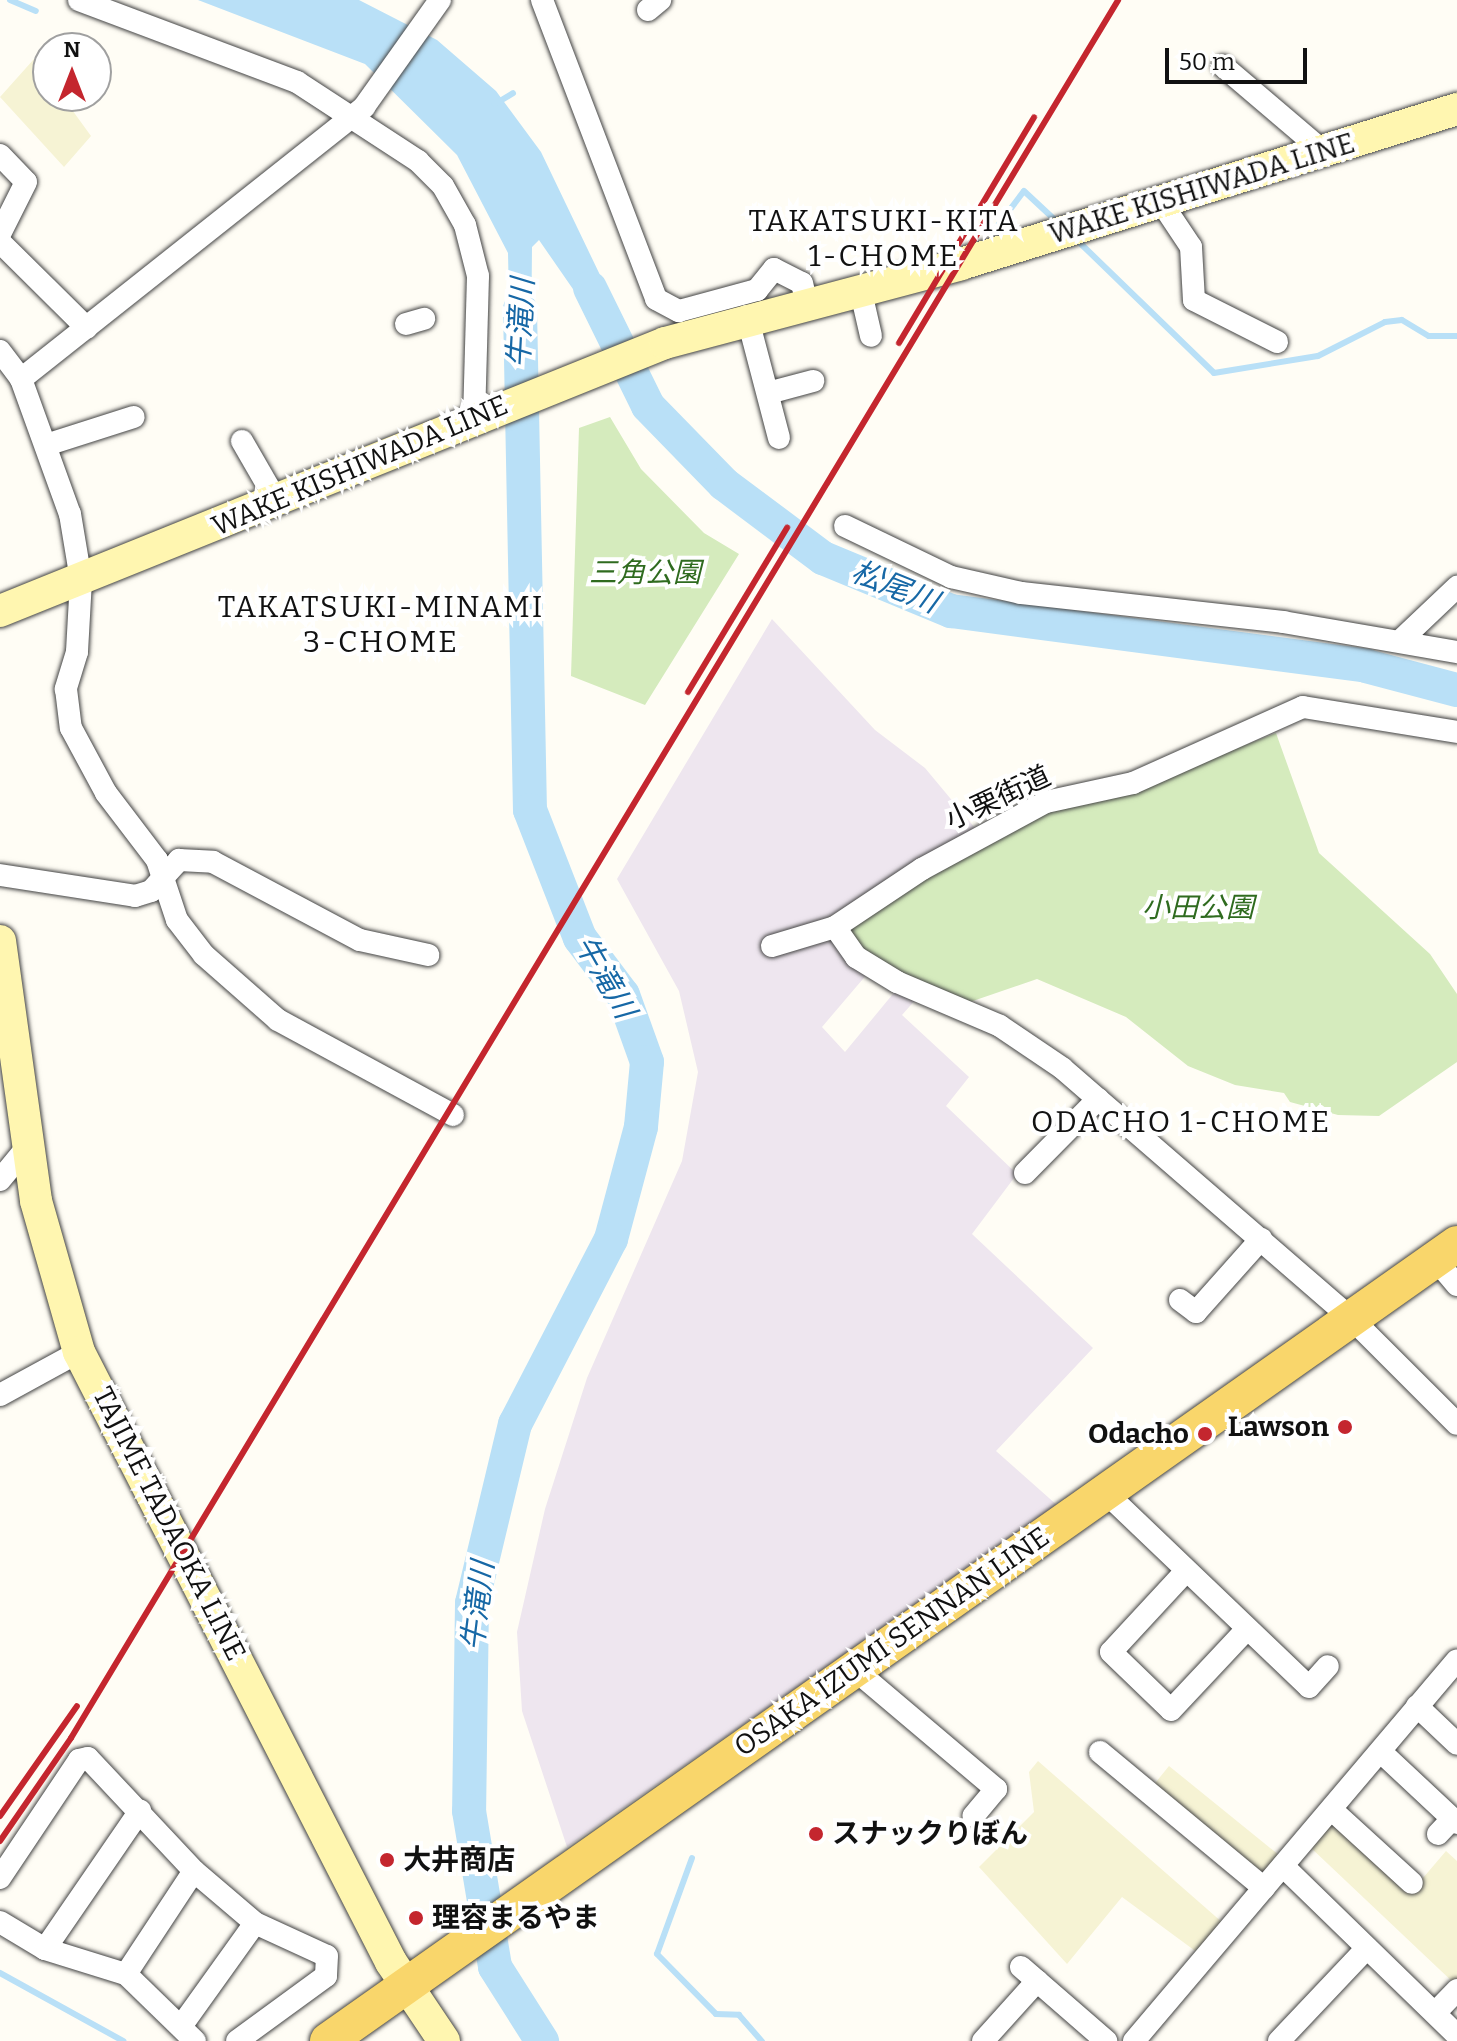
<!DOCTYPE html>
<meta charset="utf-8">
<style>
body{margin:0}
#map{position:relative;width:1457px;height:2041px;overflow:hidden;background:#fffdf5;font-family:Bitter,"Noto Sans JP",serif}
div>[style]{position:absolute}
.industrial>*{inset:0;background:#eee6ef}
.farmland>*{inset:0;background:#f6f3d4;transform-origin:0 0}
.green>*{inset:0;background:#d5ebbd}
.water>*{inset:0;background:#b9e0f7}
.stream>*{height:6px;margin:-3px;padding:0 3px;transform-origin:3px;border-radius:3px;background:#b9e0f7}
.river>*{height:34px;margin:-17px;padding:0 17px;transform-origin:17px;border-radius:17px;background:#b9e0f7}
.roads{filter:drop-shadow(0 0 2px #444) drop-shadow(0 0 2px #444)}
.street>*{height:22px;margin:-11px;padding:0 11px;transform-origin:11px;border-radius:11px;background:#fff}
.secondary>*{height:32px;margin:-16px;padding:0 16px;transform-origin:16px;border-radius:16px;background:#fff6b0}
.primary>*{height:36px;margin:-18px;padding:0 18px;transform-origin:18px;border-radius:18px;background:#f9d66b}
.rail>*{height:6px;margin:-3px;padding:0 3px;transform-origin:3px;border-radius:3px;background:#c4262e}
.dots>*{width:22px;height:22px;translate:-50% -50%;box-sizing:border-box;border:4px solid #fff;border-radius:50%}
span{translate:-50% -50%;white-space:nowrap;text-align:center;line-height:1.15;-webkit-text-stroke:8px #fff;paint-order:stroke}
.street-label{font-size:28px;color:#111}
.park-label{font-size:28px;color:#2f6b1f;font-style:italic}
.poi-label{font-size:28px;color:#111;font-weight:700}
.right{translate:-100% -50%;text-align:right}
.left{translate:0 -50%;text-align:left}
.neighbourhood-label{font-size:30px;color:#111;letter-spacing:2px}
.water-label{font-size:30px;color:#1768a6;font-style:italic}
.north{position:absolute;left:32px;top:32px;width:80px;height:80px;box-sizing:border-box;background:#fff;border:2px solid #a0a0a0;border-radius:50%;rotate:0deg;font-size:22px;font-weight:700;line-height:32px;text-align:center;color:#111}
.north::after{content:'';display:block;margin:auto;width:28px;height:36px;background:#c4262e;clip-path:polygon(50% 0,100% 100%,50% 72%,0 100%)}
.scale{position:absolute;left:1165px;top:48px;width:142px;height:36px;box-sizing:border-box;border:4px solid #111;border-top:0;padding-left:10px;font-size:24px;line-height:28px;white-space:nowrap;color:#111;-webkit-text-stroke:6px #fff;paint-order:stroke}
</style>
<div id="map">
<div class="industrial">
<div style="clip-path:polygon(772px 619px,875px 730px,925px 768px,975px 828px,822px 921px,868px 973px,822px 1027px,845px 1052px,897px 989px,917px 998px,902px 1015px,969px 1077px,946px 1106px,1017px 1174px,972px 1234px,1093px 1348px,996px 1451px,1058px 1506px,567px 1847px,522px 1711px,517px 1632px,545px 1509px,587px 1378px,682px 1161px,698px 1072px,679px 991px,617px 879px)"></div>
</div>
<div class="farmland">
<div style="clip-path:polygon(34px 59px,48px 78px,48px 96px,62px 96px,91px 136px,64px 167px,0 97px)"></div>
<div style="clip-path:polygon(1038px 1761px,1223px 1923px,1198px 1953px,1122px 1897px,1067px 1964px,979px 1867px,1034px 1812px,1029px 1772px)"></div>
<div style="left:1169px;top:1766px;width:145px;height:28px;rotate:39deg"></div>
<div style="clip-path:polygon(1330px 1823px,1411px 1892px,1446px 1851px,1457px 1861px,1457px 1986px,1310px 1847px)"></div>
</div>
<div class="green">
<div style="clip-path:polygon(610px 417px,641px 469px,704px 533px,739px 554px,645px 705px,571px 676px,579px 428px)"></div>
<div style="clip-path:polygon(1276px 733px,1319px 853px,1430px 954px,1457px 994px,1457px 1062px,1379px 1116px,1338px 1115px,1290px 1102px,1284px 1093px,1235px 1085px,1188px 1066px,1126px 1017px,1037px 979px,967px 1003px,877px 962px,848px 932px,847px 925px,1046px 811px,1169px 775px)"></div>
</div>
<div class="water">
<div style="clip-path:polygon(198px 0,359px 0,437px 40px,496px 91px,541px 152px,624px 325px,602px 331px,539px 240px,532px 247px,531px 354px,510px 353px,508px 253px,457px 155px,365px 64px)"></div>
</div>
<div class="stream">
<div style="left:10px;top:0;width:28px;rotate:23deg"></div>
<div style="left:495px;top:104px;width:21px;rotate:-31deg"></div>
<div style="left:996px;top:228px;width:46px;rotate:-52.9deg"></div>
<div style="left:1024px;top:191px;width:41px;rotate:43deg"></div>
<div style="left:1081px;top:244px;width:185px;rotate:44.1deg"></div>
<div style="left:1214px;top:373px;width:105px;rotate:-9.3deg"></div>
<div style="left:1318px;top:356px;width:75px;rotate:-26.9deg"></div>
<div style="left:1385px;top:322px;width:17px;rotate:-7deg"></div>
<div style="left:1402px;top:320px;width:31px;rotate:31deg"></div>
<div style="left:1429px;top:336px;width:28px"></div>
<div style="left:692px;top:1858px;width:102px;rotate:110deg"></div>
<div style="left:657px;top:1954px;width:84px;rotate:45.5deg"></div>
<div style="left:716px;top:2014px;width:23px;rotate:2deg"></div>
<div style="left:739px;top:2015px;width:35px;rotate:49deg"></div>
<div style="left:0;top:1973px;width:141px;rotate:28.9deg"></div>
</div>
<div class="river">
<div style="left:590px;top:288px;width:131px;rotate:63.8deg"></div>
<div style="left:648px;top:406px;width:109px;rotate:45.7deg"></div>
<div style="left:724px;top:484px;width:124px;rotate:36.8deg"></div>
<div style="left:823px;top:558px;width:139px;rotate:22.5deg"></div>
<div style="left:951px;top:611px;width:419px;rotate:7.5deg"></div>
<div style="left:1366px;top:666px;width:94px;rotate:14.8deg"></div>
<div style="left:520px;top:309px;width:501px;rotate:88.86deg"></div>
<div style="left:530px;top:810px;width:137px;rotate:68.7deg"></div>
<div style="left:580px;top:938px;width:71px;rotate:53deg"></div>
<div style="left:623px;top:995px;width:71px;rotate:70.3deg"></div>
<div style="left:647px;top:1062px;width:65px;rotate:95.3deg"></div>
<div style="left:641px;top:1127px;width:116px;rotate:105deg"></div>
<div style="left:611px;top:1239px;width:208px;rotate:117.4deg"></div>
<div style="left:515px;top:1424px;width:184px;rotate:103.5deg"></div>
<div style="left:472px;top:1603px;width:208px;rotate:90.8deg"></div>
<div style="left:469px;top:1811px;width:158px;rotate:80.5deg"></div>
<div style="left:495px;top:1967px;width:88px;rotate:57.6deg"></div>
</div>
<div class="roads">
<div class="street">
<div style="left:79px;top:0;width:233px;rotate:20.6deg"></div>
<div style="left:297px;top:82px;width:145px;rotate:33.1deg"></div>
<div style="left:418px;top:161px;width:35px;rotate:45deg"></div>
<div style="left:443px;top:186px;width:45px;rotate:60.6deg"></div>
<div style="left:465px;top:225px;width:53px;rotate:75.7deg"></div>
<div style="left:478px;top:276px;width:142px;rotate:91.6deg"></div>
<div style="left:542px;top:0;width:320px;rotate:69.1deg"></div>
<div style="left:656px;top:299px;width:26px;rotate:28deg"></div>
<div style="left:679px;top:311px;width:81px;rotate:-15.1deg"></div>
<div style="left:757px;top:290px;width:27px;rotate:-51deg"></div>
<div style="left:774px;top:269px;width:31px;rotate:27deg"></div>
<div style="left:802px;top:283px;width:18px;rotate:77deg"></div>
<div style="left:648px;top:10px;width:16px;rotate:-40deg"></div>
<div style="left:1223px;top:66px;width:133px;rotate:40.4deg"></div>
<div style="left:0;top:155px;width:37px;rotate:46deg"></div>
<div style="left:26px;top:182px;width:58px;rotate:116.6deg"></div>
<div style="left:1161px;top:202px;width:54px;rotate:56.3deg"></div>
<div style="left:1191px;top:247px;width:53px;rotate:86.8deg"></div>
<div style="left:1194px;top:300px;width:93px;rotate:26.8deg"></div>
<div style="left:0;top:242px;width:122px;rotate:44.7deg"></div>
<div style="left:860px;top:288px;width:49px;rotate:77.1deg"></div>
<div style="left:747px;top:316px;width:126px;rotate:75.3deg"></div>
<div style="left:406px;top:324px;width:19px;rotate:-16deg"></div>
<div style="left:0;top:351px;width:35px;rotate:53deg"></div>
<div style="left:21px;top:379px;width:144px;rotate:70.1deg"></div>
<div style="left:70px;top:514px;width:67px;rotate:80.5deg"></div>
<div style="left:81px;top:580px;width:72px;rotate:93.2deg"></div>
<div style="left:77px;top:652px;width:39px;rotate:107deg"></div>
<div style="left:66px;top:689px;width:39px;rotate:83deg"></div>
<div style="left:71px;top:728px;width:74px;rotate:61.7deg"></div>
<div style="left:106px;top:793px;width:84px;rotate:52.7deg"></div>
<div style="left:157px;top:860px;width:63px;rotate:71.6deg"></div>
<div style="left:177px;top:920px;width:44px;rotate:52.4deg"></div>
<div style="left:204px;top:955px;width:98px;rotate:41.3deg"></div>
<div style="left:278px;top:1020px;width:199px;rotate:28.5deg"></div>
<div style="left:21px;top:379px;width:438px;rotate:-38.4deg"></div>
<div style="left:364px;top:107px;width:131px;rotate:-54.6deg"></div>
<div style="left:768px;top:393px;width:47px;rotate:-14.9deg"></div>
<div style="left:242px;top:441px;width:68px;rotate:60deg"></div>
<div style="left:46px;top:445px;width:92px;rotate:-17.7deg"></div>
<div style="left:845px;top:526px;width:118px;rotate:25.7deg"></div>
<div style="left:951px;top:577px;width:72px;rotate:12.9deg"></div>
<div style="left:1021px;top:593px;width:264px;rotate:6.3deg"></div>
<div style="left:1283px;top:622px;width:177px;rotate:9.8deg"></div>
<div style="left:1400px;top:641px;width:79px;rotate:-43.5deg"></div>
<div style="left:0;top:875px;width:137px;rotate:8.8deg"></div>
<div style="left:135px;top:896px;width:17px;rotate:-17deg"></div>
<div style="left:151px;top:891px;width:42px;rotate:-47.9deg"></div>
<div style="left:179px;top:860px;width:34px;rotate:3deg"></div>
<div style="left:213px;top:862px;width:166px;rotate:28deg"></div>
<div style="left:360px;top:940px;width:70px;rotate:12.4deg"></div>
<div style="left:835px;top:927px;width:37px;rotate:55deg"></div>
<div style="left:856px;top:957px;width:48px;rotate:31.4deg"></div>
<div style="left:897px;top:982px;width:112px;rotate:23.1deg"></div>
<div style="left:1000px;top:1026px;width:75px;rotate:34.1deg"></div>
<div style="left:1062px;top:1068px;width:384px;rotate:40.9deg"></div>
<div style="left:1352px;top:1319px;width:148px;rotate:45deg"></div>
<div style="left:772px;top:946px;width:66px;rotate:-16.8deg"></div>
<div style="left:835px;top:927px;width:105px;rotate:-33.7deg"></div>
<div style="left:922px;top:869px;width:141px;rotate:-28.4deg"></div>
<div style="left:1046px;top:802px;width:89px;rotate:-12.3deg"></div>
<div style="left:1133px;top:783px;width:186px;rotate:-24.1deg"></div>
<div style="left:1303px;top:707px;width:156px;rotate:9.2deg"></div>
<div style="left:1025px;top:1173px;width:104px;rotate:-45.4deg"></div>
<div style="left:0;top:1180px;width:44px;rotate:-50.5deg"></div>
<div style="left:1435px;top:1259px;width:34px;rotate:50deg"></div>
<div style="left:1180px;top:1300px;width:20px;rotate:37deg"></div>
<div style="left:1196px;top:1312px;width:98px;rotate:-48.3deg"></div>
<div style="left:0;top:1395px;width:90px;rotate:-28.6deg"></div>
<div style="left:1105px;top:1492px;width:282px;rotate:43.7deg"></div>
<div style="left:1309px;top:1687px;width:28px;rotate:-48deg"></div>
<div style="left:1186px;top:1571px;width:110px;rotate:132.8deg"></div>
<div style="left:1111px;top:1652px;width:83px;rotate:44deg"></div>
<div style="left:1171px;top:1710px;width:111px;rotate:-46.8deg"></div>
<div style="left:854px;top:1669px;width:186px;rotate:40.2deg"></div>
<div style="left:996px;top:1789px;width:35px;rotate:130deg"></div>
<div style="left:1417px;top:1706px;width:55px;rotate:43.5deg"></div>
<div style="left:1100px;top:1752px;width:213px;rotate:39.7deg"></div>
<div style="left:1381px;top:1752px;width:104px;rotate:43.1deg"></div>
<div style="left:1332px;top:1810px;width:108px;rotate:42.4deg"></div>
<div style="left:1438px;top:1834px;width:21px;rotate:-47deg"></div>
<div style="left:1283px;top:1866px;width:243px;rotate:44.2deg"></div>
<div style="left:0;top:1878px;width:142px;rotate:-56.2deg"></div>
<div style="left:79px;top:1760px;width:9px;rotate:-13deg"></div>
<div style="left:88px;top:1758px;width:155px;rotate:46.8deg"></div>
<div style="left:194px;top:1871px;width:80px;rotate:40.4deg"></div>
<div style="left:255px;top:1923px;width:79px;rotate:24.6deg"></div>
<div style="left:327px;top:1956px;width:20px;rotate:93deg"></div>
<div style="left:326px;top:1976px;width:110px;rotate:143.9deg"></div>
<div style="left:0;top:1922px;width:52px;rotate:31deg"></div>
<div style="left:45px;top:1949px;width:85px;rotate:17.2deg"></div>
<div style="left:126px;top:1974px;width:96px;rotate:44.2deg"></div>
<div style="left:45px;top:1949px;width:168px;rotate:-55.5deg"></div>
<div style="left:1021px;top:1967px;width:113px;rotate:41deg"></div>
<div style="left:126px;top:1974px;width:123px;rotate:-56.6deg"></div>
<div style="left:1435px;top:2013px;width:32px;rotate:-46deg"></div>
<div style="left:182px;top:2025px;width:125px;rotate:-54.4deg"></div>
<div style="left:983px;top:2041px;width:81px;rotate:-48deg"></div>
<div style="left:1134px;top:2041px;width:499px;rotate:-49.7deg"></div>
<div style="left:1279px;top:2041px;width:128px;rotate:-46.6deg"></div>
</div>
<div class="secondary">
<div style="left:0;top:611px;width:717px;rotate:-21.95deg"></div>
<div style="left:665px;top:343px;width:306px;rotate:-14.9deg"></div>
<div style="left:961px;top:264px;width:520px;rotate:-17.35deg"></div>
<div style="left:0;top:941px;width:262px;rotate:82.1deg"></div>
<div style="left:36px;top:1201px;width:157px;rotate:74.1deg"></div>
<div style="left:79px;top:1352px;width:685px;rotate:62.91deg"></div>
<div style="left:391px;top:1962px;width:95px;rotate:56.1deg"></div>
</div>
<div class="primary">
<div style="left:328px;top:2041px;width:1382px;rotate:-35.22deg"></div>
</div>
</div>
<div class="rail">
<div style="left:899px;top:343px;width:263px;rotate:-59.1deg"></div>
<div style="left:688px;top:692px;width:192px;rotate:-58.9deg"></div>
<div style="left:0;top:1816px;width:134px;rotate:-55deg"></div>
<div style="left:0;top:1841px;width:125px;rotate:-55.4deg"></div>
<div style="left:71px;top:1738px;width:2029px;rotate:-58.93deg"></div>
</div>
<div class="dots">
<div style="left:1345px;top:1427px;background:#c4262e"></div>
<div style="left:1205px;top:1434px;background:#c4262e"></div>
<div style="left:816px;top:1834px;background:#c4262e"></div>
<div style="left:387px;top:1860px;background:#c4262e"></div>
<div style="left:416px;top:1918px;background:#c4262e"></div>
</div>
<div class="street-label">
<span style="left:1202px;top:189px;rotate:-17deg">WAKE KISHIWADA LINE</span>
<span style="left:360px;top:466px;rotate:-23deg">WAKE KISHIWADA LINE</span>
<span style="left:998px;top:798px;rotate:-25deg">小栗街道</span>
<span style="left:169px;top:1524px;rotate:63deg">TAJIME TADAOKA LINE</span>
<span style="left:892px;top:1642px;rotate:-35deg">OSAKA IZUMI SENNAN LINE</span>
</div>
<div class="park-label">
<span style="left:645px;top:573px">三角公園</span>
<span style="left:1198px;top:908px">小田公園</span>
</div>
<div class="poi-label">
<span class="right" style="left:1329px;top:1427px">Lawson</span>
<span class="right" style="left:1189px;top:1434px">Odacho</span>
<span class="left" style="left:832px;top:1834px">スナックりぼん</span>
<span class="left" style="left:403px;top:1860px">大井商店</span>
<span class="left" style="left:432px;top:1918px">理容まるやま</span>
</div>
<div class="neighbourhood-label">
<span style="left:884px;top:238px">TAKATSUKI-KITA<br>1-CHOME</span>
<span style="left:381px;top:624px">TAKATSUKI-MINAMI<br>3-CHOME</span>
<span style="left:1181px;top:1122px">ODACHO 1-CHOME</span>
</div>
<div class="water-label">
<span style="left:521px;top:323px;rotate:-87deg">牛滝川</span>
<span style="left:895px;top:587px;rotate:22deg">松尾川</span>
<span style="left:605px;top:977px;rotate:60deg">牛滝川</span>
<span style="left:478px;top:1606px;rotate:-83deg">牛滝川</span>
</div>
<div class="north">N</div>
<div class="scale">50 m</div>
</div>
